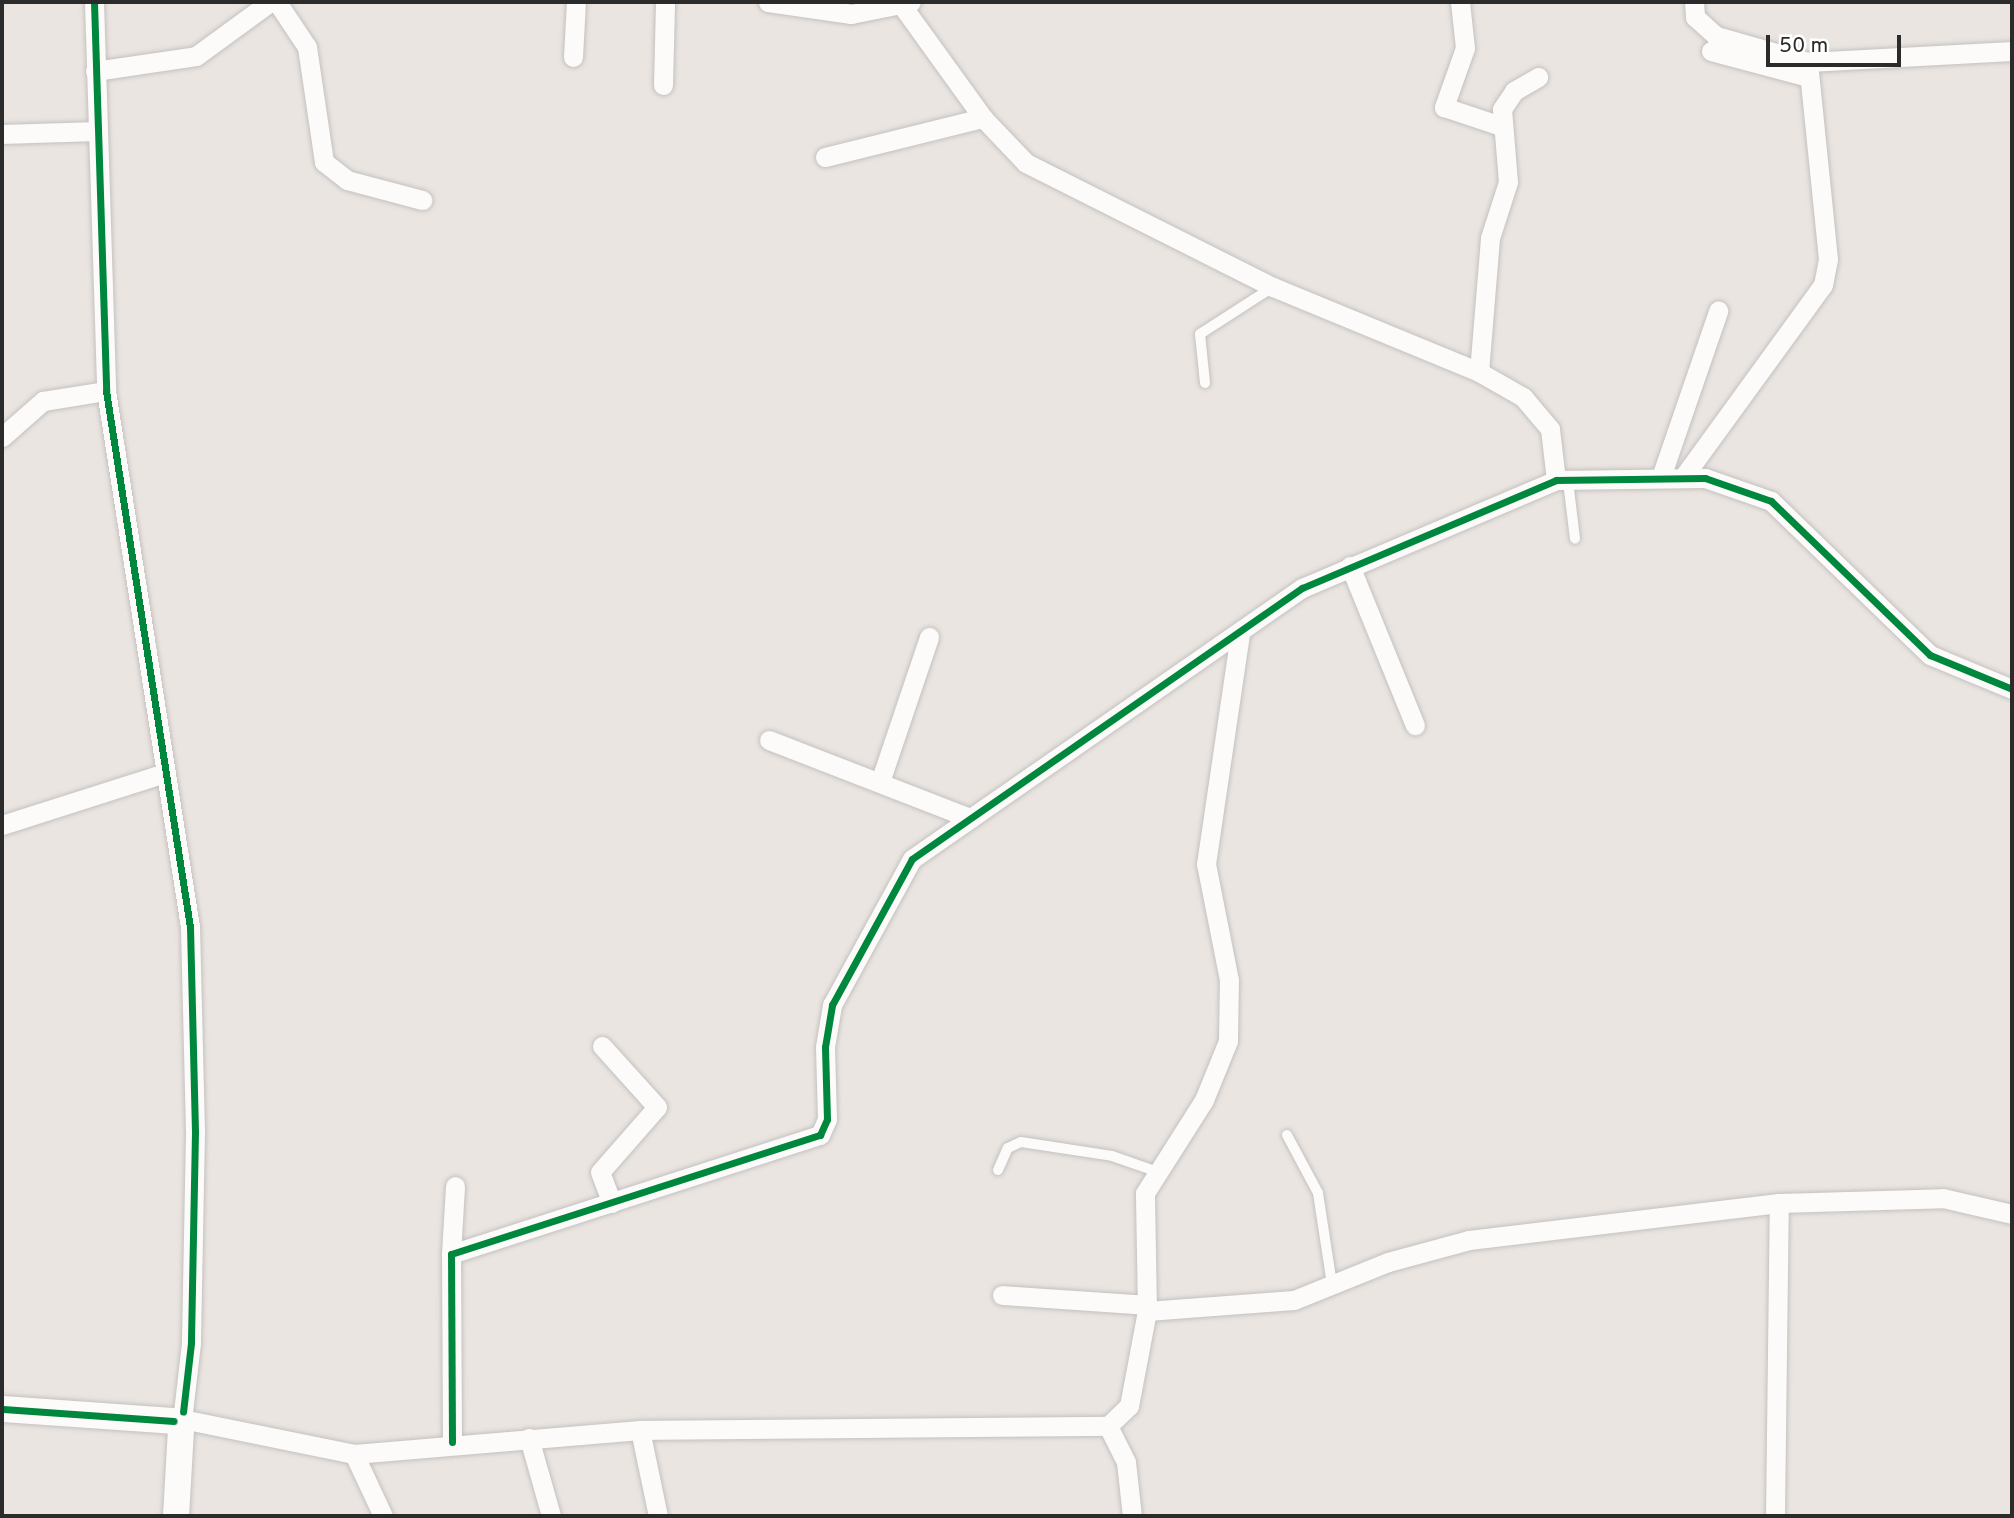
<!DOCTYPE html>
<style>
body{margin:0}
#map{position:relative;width:2014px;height:1518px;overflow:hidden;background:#eae5e0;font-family:Overpass,sans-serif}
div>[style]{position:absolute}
.roads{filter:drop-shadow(0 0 2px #c3c1c1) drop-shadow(0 0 2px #c3c1c1)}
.lane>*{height:10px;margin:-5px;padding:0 5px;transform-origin:5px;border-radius:5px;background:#fcfbfa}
.street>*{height:19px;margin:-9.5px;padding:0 9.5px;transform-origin:9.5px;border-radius:9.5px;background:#fcfbfa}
.secondary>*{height:26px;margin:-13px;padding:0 13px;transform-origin:13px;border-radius:13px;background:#fcfbfa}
.cycleway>*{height:7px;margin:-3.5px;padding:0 3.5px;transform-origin:3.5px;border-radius:3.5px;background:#00873e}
span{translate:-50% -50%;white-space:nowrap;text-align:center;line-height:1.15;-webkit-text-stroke:5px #fff;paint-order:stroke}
.frame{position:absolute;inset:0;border:4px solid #2b2b2b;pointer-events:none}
.scale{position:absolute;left:1766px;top:35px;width:135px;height:32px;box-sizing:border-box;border:4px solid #2b2b2b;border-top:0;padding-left:9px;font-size:21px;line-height:24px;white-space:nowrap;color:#2b2b2b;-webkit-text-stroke:5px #fff;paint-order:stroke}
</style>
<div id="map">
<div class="roads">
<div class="lane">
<div style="left:1205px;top:383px;width:49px;rotate:-95.8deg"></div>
<div style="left:1200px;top:334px;width:87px;rotate:-32.8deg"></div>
<div style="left:1568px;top:481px;width:58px;rotate:83.1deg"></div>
<div style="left:1287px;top:1135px;width:66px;rotate:61.9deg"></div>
<div style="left:1318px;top:1193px;width:92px;rotate:81.3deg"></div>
<div style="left:998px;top:1170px;width:24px;rotate:-66deg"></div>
<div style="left:1008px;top:1148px;width:14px;rotate:-25deg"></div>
<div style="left:1021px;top:1142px;width:92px;rotate:8.7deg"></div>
<div style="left:1112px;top:1156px;width:46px;rotate:19.2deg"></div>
</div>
<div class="street">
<div style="left:94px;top:2px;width:389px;rotate:88.2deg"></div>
<div style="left:106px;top:391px;width:543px;rotate:81.09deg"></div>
<div style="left:190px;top:927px;width:205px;rotate:88.6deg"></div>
<div style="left:195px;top:1132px;width:211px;rotate:91.1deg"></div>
<div style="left:191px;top:1343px;width:69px;rotate:96.6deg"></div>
<div style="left:277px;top:2px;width:54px;rotate:56.3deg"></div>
<div style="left:307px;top:47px;width:116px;rotate:81.6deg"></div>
<div style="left:324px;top:162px;width:29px;rotate:38deg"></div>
<div style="left:347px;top:180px;width:78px;rotate:14.9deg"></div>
<div style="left:768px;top:2px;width:84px;rotate:8.2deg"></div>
<div style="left:851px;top:14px;width:61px;rotate:-11.3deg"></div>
<div style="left:1460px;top:2px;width:46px;rotate:83.8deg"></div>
<div style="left:1465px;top:48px;width:63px;rotate:109.6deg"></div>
<div style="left:1444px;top:107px;width:60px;rotate:18.4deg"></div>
<div style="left:1694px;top:2px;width:15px;rotate:86deg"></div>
<div style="left:1695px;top:17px;width:28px;rotate:42deg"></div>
<div style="left:1716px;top:36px;width:96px;rotate:15.8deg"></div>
<div style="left:903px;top:7px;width:137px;rotate:54.2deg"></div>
<div style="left:983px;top:118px;width:62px;rotate:46.3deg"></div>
<div style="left:1026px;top:163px;width:276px;rotate:26.7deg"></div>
<div style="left:1273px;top:287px;width:223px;rotate:22.4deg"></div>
<div style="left:1479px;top:372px;width:51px;rotate:29.6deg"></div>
<div style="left:1523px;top:397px;width:42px;rotate:49.8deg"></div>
<div style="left:1550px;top:429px;width:51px;rotate:83.3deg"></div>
<div style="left:1711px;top:51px;width:101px;rotate:14.9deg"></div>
<div style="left:573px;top:57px;width:55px;rotate:-86.9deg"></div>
<div style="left:95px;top:71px;width:102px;rotate:-8.4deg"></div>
<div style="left:196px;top:56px;width:92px;rotate:-36.1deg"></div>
<div style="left:663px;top:85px;width:83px;rotate:-88.6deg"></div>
<div style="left:2px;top:134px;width:95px;rotate:-1.8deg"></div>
<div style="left:825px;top:157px;width:163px;rotate:-13.9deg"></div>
<div style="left:1479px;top:372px;width:134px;rotate:-85.3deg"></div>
<div style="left:1490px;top:238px;width:59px;rotate:-72.2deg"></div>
<div style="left:1508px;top:182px;width:73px;rotate:-94.7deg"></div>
<div style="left:1502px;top:109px;width:22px;rotate:-56deg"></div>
<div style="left:1514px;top:91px;width:28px;rotate:-30deg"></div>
<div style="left:2px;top:437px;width:55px;rotate:-41.3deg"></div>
<div style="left:43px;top:401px;width:64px;rotate:-9deg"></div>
<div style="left:1684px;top:476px;width:236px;rotate:-54deg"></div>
<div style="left:1823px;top:285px;width:26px;rotate:-79deg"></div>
<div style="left:1828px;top:259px;width:198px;rotate:-95.8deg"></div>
<div style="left:1808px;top:62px;width:204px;rotate:-3.1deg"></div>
<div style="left:1661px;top:477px;width:176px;rotate:-71deg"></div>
<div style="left:1350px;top:566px;width:172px;rotate:67.8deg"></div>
<div style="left:769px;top:740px;width:216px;rotate:21.2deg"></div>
<div style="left:881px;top:779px;width:150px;rotate:-71.3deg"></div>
<div style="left:2px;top:825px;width:168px;rotate:-17.7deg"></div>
<div style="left:602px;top:1046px;width:82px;rotate:48deg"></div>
<div style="left:657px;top:1107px;width:86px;rotate:131.2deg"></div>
<div style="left:600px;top:1172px;width:33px;rotate:69deg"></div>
<div style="left:451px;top:1254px;width:68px;rotate:-86.6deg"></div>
<div style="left:1002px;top:1295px;width:145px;rotate:3.9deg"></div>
<div style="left:1147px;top:1311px;width:118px;rotate:-91deg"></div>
<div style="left:1145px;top:1193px;width:110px;rotate:-57.6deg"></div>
<div style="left:1204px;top:1100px;width:64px;rotate:-67.9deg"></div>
<div style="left:1228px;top:1041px;width:61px;rotate:-89.1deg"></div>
<div style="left:1229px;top:980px;width:118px;rotate:-101.2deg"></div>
<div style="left:1206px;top:864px;width:233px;rotate:-81.6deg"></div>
<div style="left:192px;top:1421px;width:165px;rotate:11.5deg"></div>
<div style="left:354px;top:1454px;width:287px;rotate:-4.8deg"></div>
<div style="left:640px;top:1430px;width:468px;rotate:-0.5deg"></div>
<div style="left:1108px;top:1426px;width:40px;rotate:63.4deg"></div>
<div style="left:1126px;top:1462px;width:54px;rotate:83.7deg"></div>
<div style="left:1108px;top:1426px;width:29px;rotate:-44deg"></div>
<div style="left:1129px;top:1406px;width:97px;rotate:-79.3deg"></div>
<div style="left:1147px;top:1311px;width:147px;rotate:-4.3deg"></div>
<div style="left:1294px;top:1300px;width:101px;rotate:-22deg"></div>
<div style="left:1388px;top:1262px;width:84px;rotate:-15.2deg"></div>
<div style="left:1469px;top:1240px;width:312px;rotate:-6.8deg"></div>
<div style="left:1779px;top:1203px;width:164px;rotate:-1.7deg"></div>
<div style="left:1943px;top:1198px;width:71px;rotate:13.1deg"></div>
<div style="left:640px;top:1430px;width:88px;rotate:78.2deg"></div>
<div style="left:529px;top:1438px;width:81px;rotate:74.2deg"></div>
<div style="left:452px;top:1442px;width:188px;rotate:-90.3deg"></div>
<div style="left:451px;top:1254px;width:388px;rotate:-17.9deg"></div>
<div style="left:820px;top:1135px;width:17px;rotate:-66deg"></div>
<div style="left:827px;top:1119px;width:72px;rotate:-91.6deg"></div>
<div style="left:825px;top:1047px;width:43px;rotate:-80.5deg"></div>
<div style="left:832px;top:1005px;width:166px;rotate:-61.3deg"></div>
<div style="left:912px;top:859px;width:475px;rotate:-34.8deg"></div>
<div style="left:1302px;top:588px;width:276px;rotate:-23deg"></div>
<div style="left:1556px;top:480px;width:149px;rotate:-0.8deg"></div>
<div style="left:1705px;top:478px;width:70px;rotate:19.2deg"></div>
<div style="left:1771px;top:501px;width:221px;rotate:44.1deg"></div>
<div style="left:1930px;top:655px;width:89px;rotate:22.5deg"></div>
<div style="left:354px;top:1454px;width:68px;rotate:64.9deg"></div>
<div style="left:1775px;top:1516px;width:313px;rotate:-89.3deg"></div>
</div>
<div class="secondary">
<div style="left:2px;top:1409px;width:172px;rotate:4deg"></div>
<div style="left:176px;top:1516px;width:86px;rotate:-86.7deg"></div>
</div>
</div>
<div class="cycleway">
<div style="left:94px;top:2px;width:389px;rotate:88.2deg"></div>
<div style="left:106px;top:391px;width:543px;rotate:81.09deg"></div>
<div style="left:190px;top:927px;width:205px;rotate:88.6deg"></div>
<div style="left:195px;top:1132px;width:211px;rotate:91.1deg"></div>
<div style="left:191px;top:1343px;width:69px;rotate:96.6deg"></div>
<div style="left:2px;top:1409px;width:172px;rotate:4deg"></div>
<div style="left:452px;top:1442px;width:188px;rotate:-90.3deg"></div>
<div style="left:451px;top:1254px;width:388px;rotate:-17.9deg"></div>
<div style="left:820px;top:1135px;width:17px;rotate:-66deg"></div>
<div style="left:827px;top:1119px;width:72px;rotate:-91.6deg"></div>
<div style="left:825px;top:1047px;width:43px;rotate:-80.5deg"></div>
<div style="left:832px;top:1005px;width:166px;rotate:-61.3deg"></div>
<div style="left:912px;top:859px;width:475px;rotate:-34.8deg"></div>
<div style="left:1302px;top:588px;width:276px;rotate:-23deg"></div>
<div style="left:1556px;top:480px;width:149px;rotate:-0.8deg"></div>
<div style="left:1705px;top:478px;width:70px;rotate:19.2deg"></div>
<div style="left:1771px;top:501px;width:221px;rotate:44.1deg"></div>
<div style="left:1930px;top:655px;width:89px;rotate:22.5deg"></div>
</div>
<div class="frame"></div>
<div class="scale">50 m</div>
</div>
